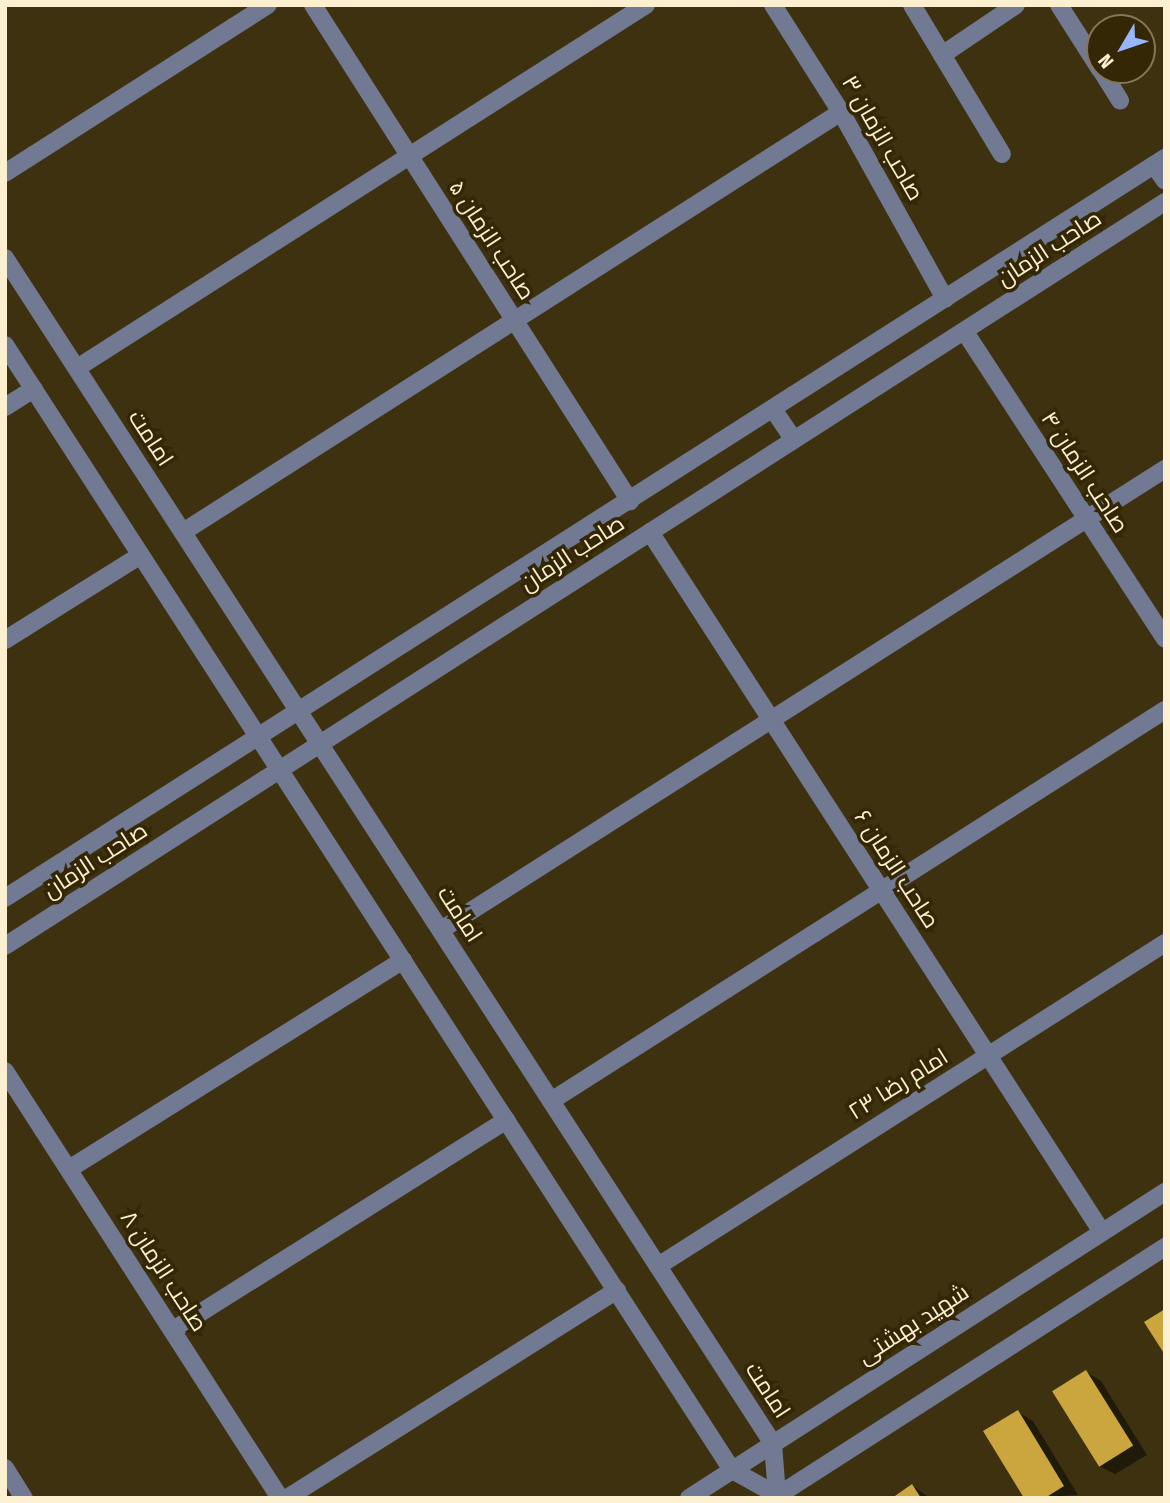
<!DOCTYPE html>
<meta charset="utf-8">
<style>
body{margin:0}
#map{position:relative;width:1170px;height:1503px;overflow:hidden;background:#3d3110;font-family:"Fira Sans Condensed",Cairo,sans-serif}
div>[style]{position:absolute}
.shadow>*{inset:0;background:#0007}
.building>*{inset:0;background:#cba63e;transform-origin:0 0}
.minor>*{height:18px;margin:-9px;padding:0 9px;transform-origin:9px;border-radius:9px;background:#717a92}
span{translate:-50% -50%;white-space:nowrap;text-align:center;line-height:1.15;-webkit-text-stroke:7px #332705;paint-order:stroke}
.street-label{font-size:23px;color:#fdf0d1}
.frame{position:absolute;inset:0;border:7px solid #fdf0d1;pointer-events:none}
.north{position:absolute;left:1086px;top:14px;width:70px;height:70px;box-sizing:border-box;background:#332705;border:2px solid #847757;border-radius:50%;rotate:231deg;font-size:19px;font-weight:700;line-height:28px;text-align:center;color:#fdf0d1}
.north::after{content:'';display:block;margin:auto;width:24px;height:32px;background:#9bb5fd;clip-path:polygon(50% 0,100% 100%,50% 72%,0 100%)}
</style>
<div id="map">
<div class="shadow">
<div style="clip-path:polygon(1086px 1372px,1101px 1381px,1147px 1455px,1115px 1474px,1099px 1466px)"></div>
<div style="clip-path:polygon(1018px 1412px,1033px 1421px,1078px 1495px,1026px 1498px)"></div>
<div style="clip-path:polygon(913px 1486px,930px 1498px,895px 1498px)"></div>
</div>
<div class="building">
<div style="clip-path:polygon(1165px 1309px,1165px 1355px,1144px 1322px)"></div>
<div style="left:1086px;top:1370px;width:89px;height:40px;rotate:58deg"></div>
<div style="clip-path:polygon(1018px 1410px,1064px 1486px,1045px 1498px,1024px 1498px,983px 1431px)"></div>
<div style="clip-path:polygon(912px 1484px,921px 1498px,892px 1498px)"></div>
</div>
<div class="minor">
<div style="left:313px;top:5px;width:589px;rotate:57.42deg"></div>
<div style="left:773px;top:5px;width:127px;rotate:57.6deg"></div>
<div style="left:841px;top:112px;width:214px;rotate:60.9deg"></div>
<div style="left:912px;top:5px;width:174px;rotate:58.9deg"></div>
<div style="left:1059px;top:5px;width:76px;rotate:57.4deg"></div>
<div style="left:942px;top:55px;width:89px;rotate:-34deg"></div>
<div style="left:1101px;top:70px;width:36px;rotate:58deg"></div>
<div style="left:1154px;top:165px;width:19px;rotate:55deg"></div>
<div style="left:5px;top:173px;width:312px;rotate:-32.6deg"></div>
<div style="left:5px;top:258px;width:1413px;rotate:57.07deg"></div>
<div style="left:773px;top:1444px;width:51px;rotate:85.5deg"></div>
<div style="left:965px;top:332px;width:366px;rotate:56.9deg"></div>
<div style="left:5px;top:345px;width:1339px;rotate:57.13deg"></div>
<div style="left:732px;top:1470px;width:51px;rotate:29.1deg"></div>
<div style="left:77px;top:368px;width:675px;rotate:-32.54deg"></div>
<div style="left:5px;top:407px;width:34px;rotate:-32deg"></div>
<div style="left:773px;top:409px;width:37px;rotate:56deg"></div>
<div style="left:183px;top:532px;width:781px;rotate:-32.55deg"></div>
<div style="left:650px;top:532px;width:833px;rotate:57.15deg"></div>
<div style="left:5px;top:640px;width:160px;rotate:-32deg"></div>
<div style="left:5px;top:898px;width:1376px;rotate:-32.54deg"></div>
<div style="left:441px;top:930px;width:858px;rotate:-32.49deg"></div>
<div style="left:5px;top:946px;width:1378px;rotate:-32.68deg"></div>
<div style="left:5px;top:1071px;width:508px;rotate:57.22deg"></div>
<div style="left:551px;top:1101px;width:728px;rotate:-32.49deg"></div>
<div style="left:69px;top:1169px;width:394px;rotate:-32deg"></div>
<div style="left:658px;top:1266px;width:601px;rotate:-32.5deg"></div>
<div style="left:173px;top:1330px;width:394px;rotate:-32.2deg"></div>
<div style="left:5px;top:1468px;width:36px;rotate:58deg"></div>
<div style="left:287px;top:1498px;width:390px;rotate:-32.2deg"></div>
<div style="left:689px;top:1498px;width:566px;rotate:-32.74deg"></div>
<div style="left:774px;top:1498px;width:465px;rotate:-32.7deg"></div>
</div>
<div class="street-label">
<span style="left:883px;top:138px;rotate:60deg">صاحب الزمان ۳</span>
<span style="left:492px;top:240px;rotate:57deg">صاحب الزمان ۵</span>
<span style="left:1049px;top:248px;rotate:-33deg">صاحب الزمان</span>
<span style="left:151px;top:438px;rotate:57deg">امامت</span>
<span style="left:1085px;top:472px;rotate:57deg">صاحب الزمان ۴</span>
<span style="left:572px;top:553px;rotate:-33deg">صاحب الزمان</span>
<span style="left:95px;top:860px;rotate:-33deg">صاحب الزمان</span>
<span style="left:897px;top:869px;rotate:57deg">صاحب الزمان ۶</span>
<span style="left:460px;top:914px;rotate:57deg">امامت</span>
<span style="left:898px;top:1084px;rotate:-32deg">امام رضا ۲۳</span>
<span style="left:164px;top:1271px;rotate:57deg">صاحب الزمان ۸</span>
<span style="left:913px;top:1324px;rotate:-33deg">شهید بهشتی</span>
<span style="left:768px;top:1390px;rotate:57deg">امامت</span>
</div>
<div class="frame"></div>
<div class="north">N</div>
</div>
